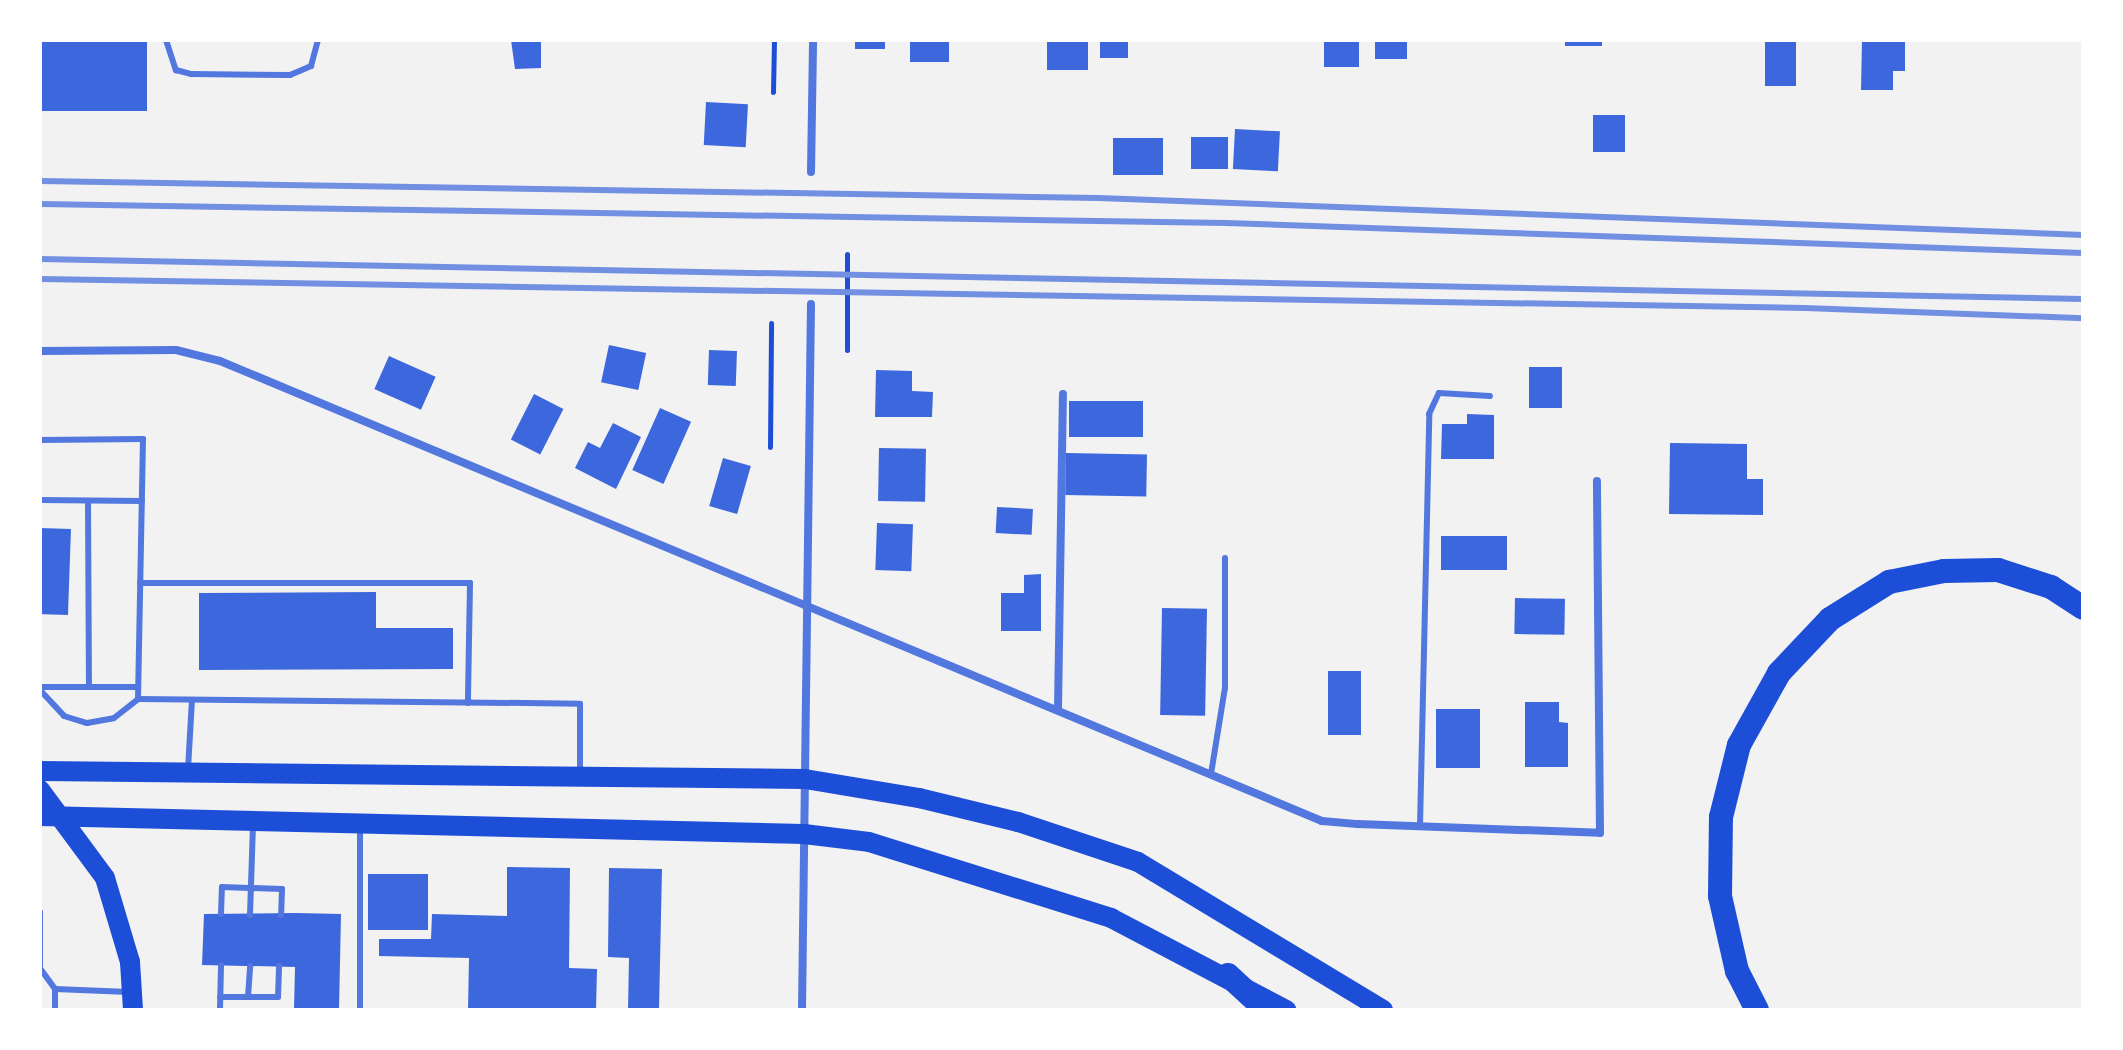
<!DOCTYPE html>
<style>
body{margin:0}
#map{position:relative;width:2123px;height:1050px;overflow:hidden;background:#f2f2f2;font-family:"Titillium Web",sans-serif}
div>[style]{position:absolute}
.building>*{inset:0;background:#3d67dc;transform-origin:0 0}
.path>*{height:5px;margin:-2.5px;padding:0 2.5px;transform-origin:2.5px;border-radius:2.5px;background:#1d4ed8}
.service>*{height:6px;margin:-3px;padding:0 3px;transform-origin:3px;border-radius:3px;background:#5277de}
.minor>*{height:8px;margin:-4px;padding:0 4px;transform-origin:4px;border-radius:4px;background:#5277de}
.primary>*{height:20px;margin:-10px;padding:0 10px;transform-origin:10px;border-radius:10px;background:#1d4ed8}
.motorway>*{height:24px;margin:-12px;padding:0 12px;transform-origin:12px;border-radius:12px;background:#1d4ed8}
.rail>*{height:6px;margin:-3px;padding:0 3px;transform-origin:3px;border-radius:3px;background:#7290e2}
span{translate:-50% -50%;white-space:nowrap;text-align:center;line-height:1.15;-webkit-text-stroke:6px #fff;paint-order:stroke}
.frame{position:absolute;inset:0;border:42px solid #fff;pointer-events:none}
</style>
<div id="map">
<div class="building">
<div style="left:40px;top:40px;width:107px;height:71px"></div>
<div style="clip-path:polygon(511px 40px,541px 40px,541px 68px,515px 69px)"></div>
<div style="left:855px;top:40px;width:30px;height:9px"></div>
<div style="left:910px;top:40px;width:39px;height:22px"></div>
<div style="left:1047px;top:40px;width:41px;height:30px"></div>
<div style="left:1100px;top:40px;width:28px;height:18px"></div>
<div style="left:1324px;top:40px;width:35px;height:27px"></div>
<div style="left:1375px;top:40px;width:32px;height:19px"></div>
<div style="left:1565px;top:40px;width:37px;height:6px"></div>
<div style="left:1765px;top:40px;width:31px;height:46px"></div>
<div style="clip-path:polygon(1862px 40px,1905px 40px,1905px 71px,1893px 71px,1893px 90px,1861px 90px)"></div>
<div style="left:706px;top:102px;width:42px;height:43px;rotate:3deg"></div>
<div style="left:1593px;top:115px;width:32px;height:37px"></div>
<div style="left:1235px;top:129px;width:45px;height:40px;rotate:3deg"></div>
<div style="left:1191px;top:137px;width:37px;height:32px"></div>
<div style="left:1113px;top:138px;width:50px;height:37px"></div>
<div style="left:609px;top:345px;width:38px;height:38px;rotate:12deg"></div>
<div style="left:709px;top:350px;width:28px;height:35px;rotate:2deg"></div>
<div style="left:389px;top:356px;width:51px;height:36px;rotate:24deg"></div>
<div style="left:1529px;top:367px;width:33px;height:41px"></div>
<div style="clip-path:polygon(876px 370px,912px 371px,912px 391px,933px 392px,932px 417px,875px 417px)"></div>
<div style="left:534px;top:394px;width:33px;height:51px;rotate:27deg"></div>
<div style="left:1143px;top:401px;width:36px;height:74px;rotate:90deg"></div>
<div style="left:660px;top:408px;width:34px;height:68px;rotate:24deg"></div>
<div style="clip-path:polygon(1467px 414px,1494px 415px,1494px 459px,1441px 459px,1442px 424px,1467px 424px)"></div>
<div style="clip-path:polygon(613px 423px,641px 437px,616px 489px,575px 468px,588px 442px,600px 448px)"></div>
<div style="clip-path:polygon(1670px 443px,1747px 444px,1747px 479px,1763px 479px,1763px 515px,1669px 514px)"></div>
<div style="left:879px;top:448px;width:47px;height:53px;rotate:1deg"></div>
<div style="left:1066px;top:453px;width:81px;height:42px;rotate:1deg"></div>
<div style="left:723px;top:458px;width:29px;height:50px;rotate:16deg"></div>
<div style="left:997px;top:507px;width:36px;height:26px;rotate:3deg"></div>
<div style="left:877px;top:523px;width:36px;height:47px;rotate:2deg"></div>
<div style="left:40px;top:528px;width:31px;height:86px;rotate:2deg"></div>
<div style="left:1441px;top:536px;width:66px;height:34px"></div>
<div style="clip-path:polygon(1041px 574px,1041px 631px,1001px 631px,1001px 593px,1024px 593px,1024px 575px)"></div>
<div style="clip-path:polygon(376px 592px,376px 628px,453px 628px,453px 669px,199px 670px,199px 593px)"></div>
<div style="left:1515px;top:598px;width:50px;height:36px;rotate:1deg"></div>
<div style="left:1162px;top:608px;width:45px;height:107px;rotate:1deg"></div>
<div style="left:1328px;top:671px;width:33px;height:64px"></div>
<div style="clip-path:polygon(1525px 702px,1559px 702px,1559px 722px,1568px 723px,1568px 767px,1525px 767px)"></div>
<div style="left:1436px;top:709px;width:44px;height:59px"></div>
<div style="clip-path:polygon(507px 867px,570px 868px,569px 968px,597px 969px,596px 1010px,468px 1010px,469px 958px,379px 956px,379px 939px,431px 939px,432px 914px,507px 916px)"></div>
<div style="clip-path:polygon(609px 868px,662px 869px,659px 1010px,628px 1010px,629px 958px,608px 957px)"></div>
<div style="left:368px;top:874px;width:60px;height:56px"></div>
<div style="clip-path:polygon(296px 913px,341px 914px,339px 1010px,294px 1010px,295px 967px,202px 965px,204px 914px)"></div>
</div>
<div class="path">
<div style="left:773px;top:92px;width:52px;rotate:-88.9deg"></div>
<div style="left:847px;top:350px;width:96px;rotate:-90deg"></div>
<div style="left:770px;top:447px;width:124px;rotate:-89.5deg"></div>
</div>
<div class="service">
<div style="left:166px;top:40px;width:32px;rotate:72deg"></div>
<div style="left:176px;top:70px;width:16px;rotate:15deg"></div>
<div style="left:191px;top:74px;width:99px;rotate:0.6deg"></div>
<div style="left:290px;top:75px;width:23px;rotate:-23deg"></div>
<div style="left:311px;top:66px;width:27px;rotate:-75deg"></div>
<div style="left:40px;top:440px;width:103px;rotate:-0.6deg"></div>
<div style="left:143px;top:439px;width:260px;rotate:91.1deg"></div>
<div style="left:138px;top:699px;width:442px;rotate:0.6deg"></div>
<div style="left:580px;top:704px;width:68px;rotate:90deg"></div>
<div style="left:40px;top:500px;width:102px;rotate:0.6deg"></div>
<div style="left:88px;top:501px;width:184px;rotate:89.7deg"></div>
<div style="left:140px;top:583px;width:330px"></div>
<div style="left:470px;top:583px;width:120px;rotate:91deg"></div>
<div style="left:40px;top:687px;width:98px"></div>
<div style="left:40px;top:690px;width:35px;rotate:47deg"></div>
<div style="left:64px;top:716px;width:24px;rotate:17deg"></div>
<div style="left:87px;top:723px;width:27px;rotate:-10deg"></div>
<div style="left:114px;top:718px;width:31px;rotate:-38deg"></div>
<div style="left:188px;top:769px;width:69px;rotate:-86.7deg"></div>
<div style="left:1211px;top:774px;width:87px;rotate:-80.8deg"></div>
<div style="left:1225px;top:688px;width:130px;rotate:-90deg"></div>
<div style="left:1420px;top:826px;width:412px;rotate:-88.7deg"></div>
<div style="left:1429px;top:414px;width:23px;rotate:-65deg"></div>
<div style="left:1439px;top:393px;width:51px;rotate:3.4deg"></div>
<div style="left:360px;top:827px;width:183px;rotate:90deg"></div>
<div style="left:40px;top:912px;width:59px;rotate:90deg"></div>
<div style="left:221px;top:914px;width:27px;rotate:-88deg"></div>
<div style="left:222px;top:887px;width:60px;rotate:1.9deg"></div>
<div style="left:282px;top:889px;width:26px;rotate:92deg"></div>
<div style="left:250px;top:915px;width:89px;rotate:-88.1deg"></div>
<div style="left:42px;top:971px;width:22px;rotate:54deg"></div>
<div style="left:55px;top:989px;width:74px;rotate:2.3deg"></div>
<div style="left:220px;top:997px;width:58px"></div>
<div style="left:278px;top:997px;width:31px;rotate:-88deg"></div>
<div style="left:248px;top:997px;width:31px;rotate:-86deg"></div>
<div style="left:55px;top:1010px;width:21px;rotate:-90deg"></div>
<div style="left:220px;top:1010px;width:45px;rotate:-88.7deg"></div>
</div>
<div class="minor">
<div style="left:811px;top:172px;width:132px;rotate:-89.1deg"></div>
<div style="left:40px;top:351px;width:136px;rotate:-0.4deg"></div>
<div style="left:176px;top:350px;width:45px;rotate:14deg"></div>
<div style="left:220px;top:361px;width:1194px;rotate:22.66deg"></div>
<div style="left:1322px;top:821px;width:36px;rotate:5deg"></div>
<div style="left:1358px;top:824px;width:242px;rotate:2.1deg"></div>
<div style="left:1600px;top:833px;width:352px;rotate:-90.5deg"></div>
<div style="left:1058px;top:709px;width:315px;rotate:-89.1deg"></div>
<div style="left:802px;top:1010px;width:706px;rotate:-89.27deg"></div>
</div>
<div class="primary">
<div style="left:40px;top:771px;width:765px;rotate:0.6deg"></div>
<div style="left:805px;top:779px;width:116px;rotate:9.5deg"></div>
<div style="left:919px;top:798px;width:102px;rotate:13.6deg"></div>
<div style="left:1018px;top:822px;width:126px;rotate:18.4deg"></div>
<div style="left:1138px;top:862px;width:286px;rotate:31.1deg"></div>
<div style="left:40px;top:790px;width:109px;rotate:53.5deg"></div>
<div style="left:105px;top:878px;width:88px;rotate:73.4deg"></div>
<div style="left:130px;top:962px;width:48px;rotate:86.4deg"></div>
<div style="left:40px;top:816px;width:764px;rotate:1.35deg"></div>
<div style="left:804px;top:834px;width:65px;rotate:7deg"></div>
<div style="left:869px;top:842px;width:254px;rotate:17.4deg"></div>
<div style="left:1111px;top:918px;width:198px;rotate:27.7deg"></div>
</div>
<div class="motorway">
<div style="left:1228px;top:975px;width:52px;rotate:42.6deg"></div>
<div style="left:1757px;top:1010px;width:44px;rotate:-117.1deg"></div>
<div style="left:1737px;top:971px;width:77px;rotate:-102.8deg"></div>
<div style="left:1720px;top:896px;width:79px;rotate:-89.3deg"></div>
<div style="left:1721px;top:817px;width:74px;rotate:-76deg"></div>
<div style="left:1739px;top:745px;width:82px;rotate:-60.9deg"></div>
<div style="left:1779px;top:673px;width:74px;rotate:-46.6deg"></div>
<div style="left:1830px;top:619px;width:70px;rotate:-32.1deg"></div>
<div style="left:1889px;top:582px;width:56px;rotate:-11.3deg"></div>
<div style="left:1944px;top:571px;width:54px;rotate:-1.1deg"></div>
<div style="left:1998px;top:570px;width:56px;rotate:17.8deg"></div>
<div style="left:2051px;top:587px;width:38px;rotate:33deg"></div>
</div>
<div class="rail">
<div style="left:40px;top:181px;width:1059px;rotate:0.92deg"></div>
<div style="left:1099px;top:198px;width:985px;rotate:2.15deg"></div>
<div style="left:40px;top:204px;width:1186px;rotate:0.92deg"></div>
<div style="left:1226px;top:223px;width:858px;rotate:2deg"></div>
<div style="left:40px;top:259px;width:2043px;rotate:1.12deg"></div>
<div style="left:40px;top:279px;width:1765px;rotate:0.94deg"></div>
<div style="left:1805px;top:308px;width:278px;rotate:2.1deg"></div>
</div>
<div class="frame"></div>
</div>
